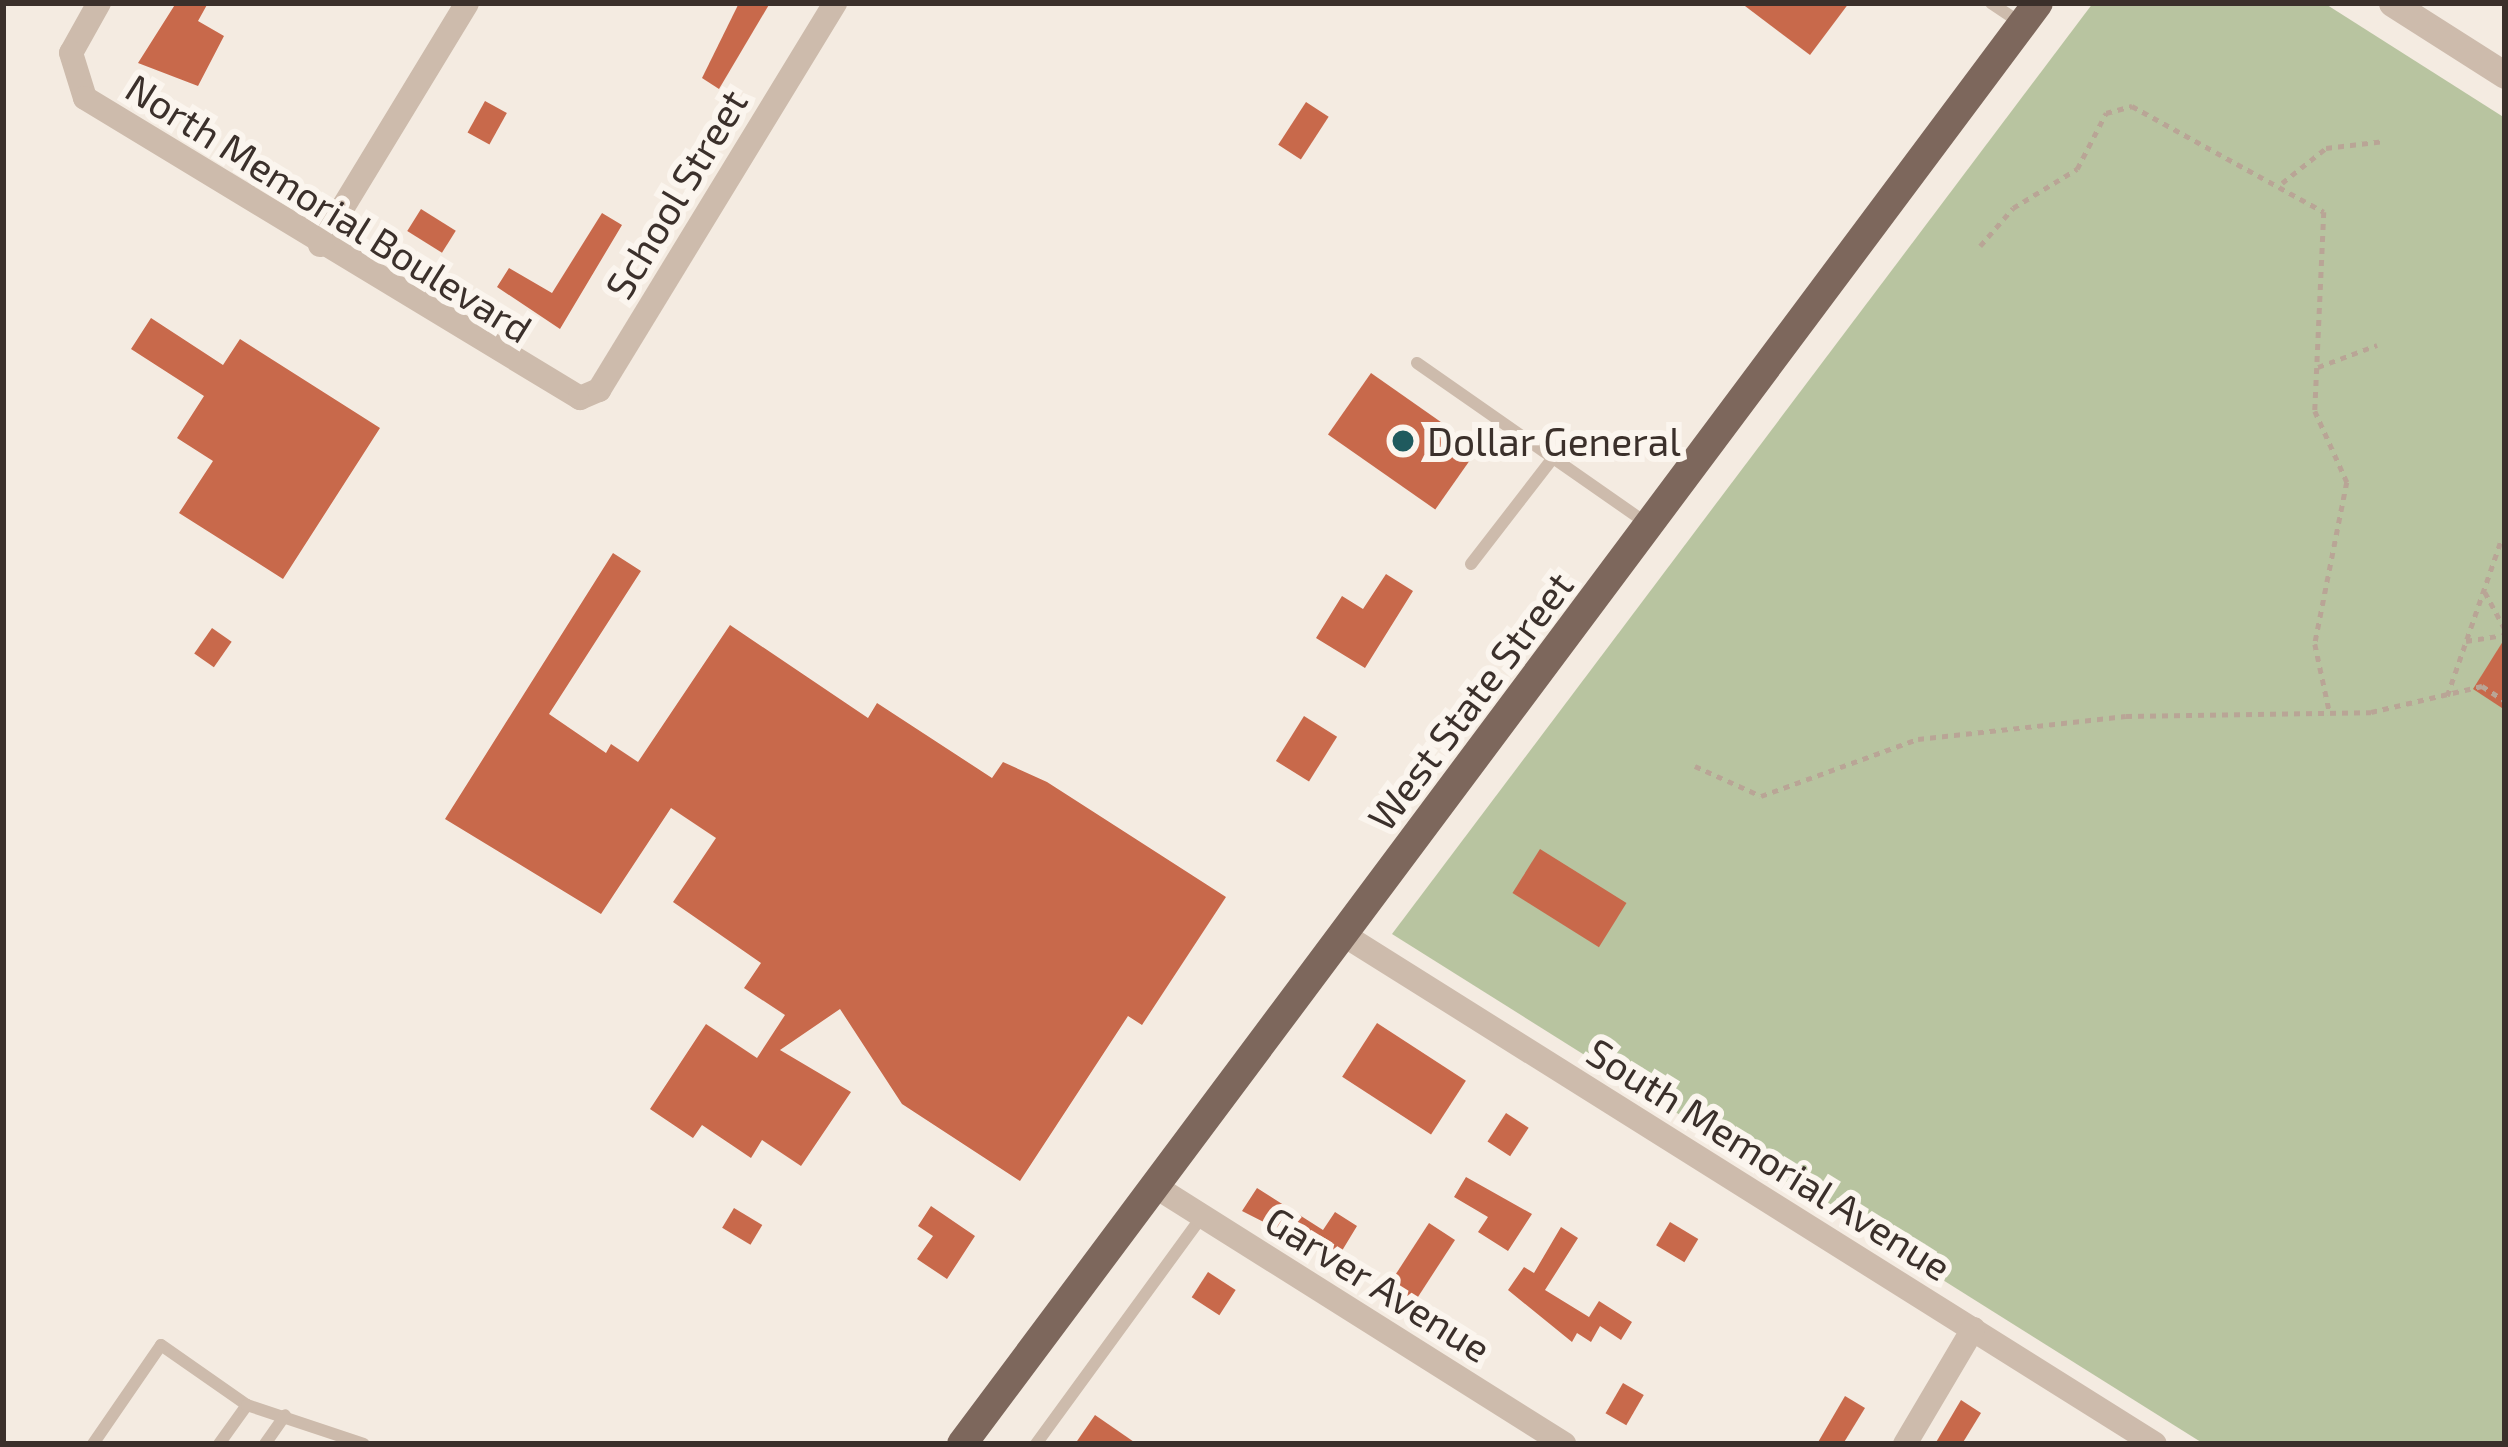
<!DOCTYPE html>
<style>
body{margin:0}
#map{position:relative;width:2508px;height:1447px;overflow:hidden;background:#f4ebe1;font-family:"Exo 2",sans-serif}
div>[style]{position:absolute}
.green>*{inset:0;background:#b8c4a0}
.building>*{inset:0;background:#c8694b;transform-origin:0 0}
.path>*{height:4.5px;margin-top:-2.25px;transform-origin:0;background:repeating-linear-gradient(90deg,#b9a596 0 6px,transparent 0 12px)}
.service>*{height:12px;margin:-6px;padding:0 6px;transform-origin:6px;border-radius:6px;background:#cdbbac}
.minor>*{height:24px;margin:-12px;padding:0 12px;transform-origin:12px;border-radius:12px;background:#cdbbac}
.tertiary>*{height:27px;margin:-13.5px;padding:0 13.5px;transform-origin:13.5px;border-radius:13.5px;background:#cdbbac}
.primary>*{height:30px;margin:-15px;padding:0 15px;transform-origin:15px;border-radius:15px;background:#7d675c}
.dots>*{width:33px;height:33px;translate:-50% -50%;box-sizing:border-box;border:6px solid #fbf5ee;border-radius:50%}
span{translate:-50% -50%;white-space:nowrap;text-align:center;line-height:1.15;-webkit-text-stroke:12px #fbf5ee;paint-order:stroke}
.street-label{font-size:39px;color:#3b302b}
.poi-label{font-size:39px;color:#3b302b}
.left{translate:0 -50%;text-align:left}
.frame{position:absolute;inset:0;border:6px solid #3b302b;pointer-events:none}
</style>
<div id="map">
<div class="green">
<div style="clip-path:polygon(2093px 3px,2324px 3px,2505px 118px,2505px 1444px,2204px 1444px,1392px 934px)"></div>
</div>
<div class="building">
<div style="clip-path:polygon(176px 3px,208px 3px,198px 21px,224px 36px,198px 86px,138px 63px)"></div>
<div style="clip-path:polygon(739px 3px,770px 3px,719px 89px,702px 78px)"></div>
<div style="clip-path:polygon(1741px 3px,1849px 3px,1810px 55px)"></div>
<div style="left:485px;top:101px;width:25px;height:36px;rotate:29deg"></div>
<div style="left:1306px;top:102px;width:27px;height:51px;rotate:33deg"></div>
<div style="left:421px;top:209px;width:41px;height:26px;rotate:32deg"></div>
<div style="clip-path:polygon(602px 213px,622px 225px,560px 329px,497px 287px,509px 268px,552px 293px)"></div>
<div style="clip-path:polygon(151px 318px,223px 365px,240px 339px,380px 428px,283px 579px,179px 513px,213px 461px,177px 438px,204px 396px,131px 349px)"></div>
<div style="left:1371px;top:373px;width:131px;height:75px;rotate:35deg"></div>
<div style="clip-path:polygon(613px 553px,641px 571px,549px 714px,606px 753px,611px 744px,638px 762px,730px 625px,868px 718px,877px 703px,992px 778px,1003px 762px,1047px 782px,1226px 897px,1142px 1025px,1128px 1016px,1020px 1181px,902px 1104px,840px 1009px,780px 1050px,851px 1092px,801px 1166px,762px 1140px,751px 1158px,702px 1125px,693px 1138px,650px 1109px,706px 1024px,757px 1058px,785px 1015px,744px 988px,761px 963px,673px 902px,716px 838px,671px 808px,601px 914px,445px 819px)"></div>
<div style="clip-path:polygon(1386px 574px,1413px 591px,1365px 668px,1316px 638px,1342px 596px,1363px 609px)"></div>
<div style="left:212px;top:628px;width:24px;height:31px;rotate:35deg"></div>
<div style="clip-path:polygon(2505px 638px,2505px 710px,2473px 689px)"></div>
<div style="left:1304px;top:716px;width:39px;height:53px;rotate:32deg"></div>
<div style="left:1540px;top:849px;width:102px;height:52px;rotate:32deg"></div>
<div style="left:1377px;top:1023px;width:106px;height:64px;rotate:33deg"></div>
<div style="left:1506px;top:1113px;width:27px;height:34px;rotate:33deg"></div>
<div style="clip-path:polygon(1466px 1177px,1532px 1214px,1508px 1251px,1478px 1232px,1488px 1217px,1454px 1197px)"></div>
<div style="clip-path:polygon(1257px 1188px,1323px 1230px,1335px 1212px,1357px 1226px,1337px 1259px,1242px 1211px)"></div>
<div style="clip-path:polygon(931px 1206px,975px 1236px,947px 1279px,917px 1259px,933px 1236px,918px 1226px)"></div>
<div style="left:734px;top:1208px;width:33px;height:23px;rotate:31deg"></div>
<div style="left:1670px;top:1222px;width:33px;height:27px;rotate:31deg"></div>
<div style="left:1429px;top:1223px;width:31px;height:74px;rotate:33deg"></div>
<div style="clip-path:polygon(1561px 1227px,1578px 1238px,1545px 1290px,1589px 1317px,1599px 1301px,1632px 1322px,1621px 1340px,1600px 1326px,1591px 1342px,1577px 1333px,1572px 1342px,1508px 1290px,1524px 1267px,1534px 1273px)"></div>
<div style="left:1208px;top:1272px;width:33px;height:30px;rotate:33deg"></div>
<div style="left:1623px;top:1383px;width:24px;height:35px;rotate:30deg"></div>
<div style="clip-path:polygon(1845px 1396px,1865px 1408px,1843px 1444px,1817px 1444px)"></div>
<div style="clip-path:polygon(1961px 1400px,1981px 1413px,1962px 1444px,1935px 1444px)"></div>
<div style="clip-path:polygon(1095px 1415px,1137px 1444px,1075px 1444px)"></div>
</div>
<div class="path">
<div style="left:2282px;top:183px;width:56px;rotate:-38.5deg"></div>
<div style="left:2326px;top:148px;width:59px;rotate:-6.8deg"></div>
<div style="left:1980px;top:246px;width:50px;rotate:-49deg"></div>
<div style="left:2013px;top:208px;width:75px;rotate:-31.4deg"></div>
<div style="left:2077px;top:169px;width:63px;rotate:-62.6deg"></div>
<div style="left:2106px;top:113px;width:27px;rotate:-15deg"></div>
<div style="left:2132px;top:106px;width:219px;rotate:28.9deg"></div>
<div style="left:2324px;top:212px;width:199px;rotate:92.6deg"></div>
<div style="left:2315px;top:411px;width:78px;rotate:65.7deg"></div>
<div style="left:2347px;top:482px;width:165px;rotate:101.2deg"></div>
<div style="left:2315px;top:644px;width:72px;rotate:77.9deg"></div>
<div style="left:2318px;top:367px;width:63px;rotate:-20.4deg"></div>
<div style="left:2485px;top:592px;width:42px;rotate:61.6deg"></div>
<div style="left:2466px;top:641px;width:39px;rotate:-9deg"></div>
<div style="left:2447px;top:696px;width:168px;rotate:-70.9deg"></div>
<div style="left:1695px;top:766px;width:72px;rotate:24.4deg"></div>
<div style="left:1761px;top:796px;width:167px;rotate:-20deg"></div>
<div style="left:1918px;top:739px;width:209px;rotate:-6.3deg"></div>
<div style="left:2126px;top:716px;width:245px;rotate:-0.9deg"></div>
<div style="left:2371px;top:712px;width:114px;rotate:-13.2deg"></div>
<div style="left:2482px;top:686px;width:27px;rotate:33deg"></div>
</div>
<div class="service">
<div style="left:1991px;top:3px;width:27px;rotate:34deg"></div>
<div style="left:1417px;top:363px;width:282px;rotate:34.9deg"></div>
<div style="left:1471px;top:564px;width:134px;rotate:-52.3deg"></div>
<div style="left:93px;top:1444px;width:120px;rotate:-55.5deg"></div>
<div style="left:161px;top:1345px;width:105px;rotate:34.9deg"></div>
<div style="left:219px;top:1444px;width:48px;rotate:-54.3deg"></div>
<div style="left:247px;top:1405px;width:123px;rotate:18.4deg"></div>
<div style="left:265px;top:1444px;width:35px;rotate:-55deg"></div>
<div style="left:1036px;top:1444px;width:282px;rotate:-53.9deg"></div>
</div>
<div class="minor">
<div style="left:99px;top:3px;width:57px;rotate:119.2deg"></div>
<div style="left:71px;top:53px;width:47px;rotate:72.7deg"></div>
<div style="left:85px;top:98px;width:579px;rotate:31.22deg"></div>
<div style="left:580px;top:398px;width:21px;rotate:-23deg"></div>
<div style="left:599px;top:390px;width:453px;rotate:-58.6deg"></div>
<div style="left:320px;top:245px;width:283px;rotate:-58.7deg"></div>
<div style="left:1344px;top:935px;width:957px;rotate:32.11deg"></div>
<div style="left:1153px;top:1185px;width:486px;rotate:32.2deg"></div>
<div style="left:1905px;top:1444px;width:134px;rotate:-59.4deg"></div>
</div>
<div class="tertiary">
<div style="left:2392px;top:3px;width:134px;rotate:32.5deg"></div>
</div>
<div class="primary">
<div style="left:962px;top:1444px;width:1798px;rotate:-53.25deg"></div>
</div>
<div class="dots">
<div style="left:1403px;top:441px;background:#1f5a5e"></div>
</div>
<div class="street-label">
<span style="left:676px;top:194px;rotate:-59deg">School Street</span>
<span style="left:329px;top:208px;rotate:32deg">North Memorial Boulevard</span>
<span style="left:1470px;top:701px;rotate:-53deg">West State Street</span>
<span style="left:1769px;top:1159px;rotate:32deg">South Memorial Avenue</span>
<span style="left:1378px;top:1284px;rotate:32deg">Garver Avenue</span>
</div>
<div class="poi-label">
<span class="left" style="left:1427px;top:441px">Dollar General</span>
</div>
<div class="frame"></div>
</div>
